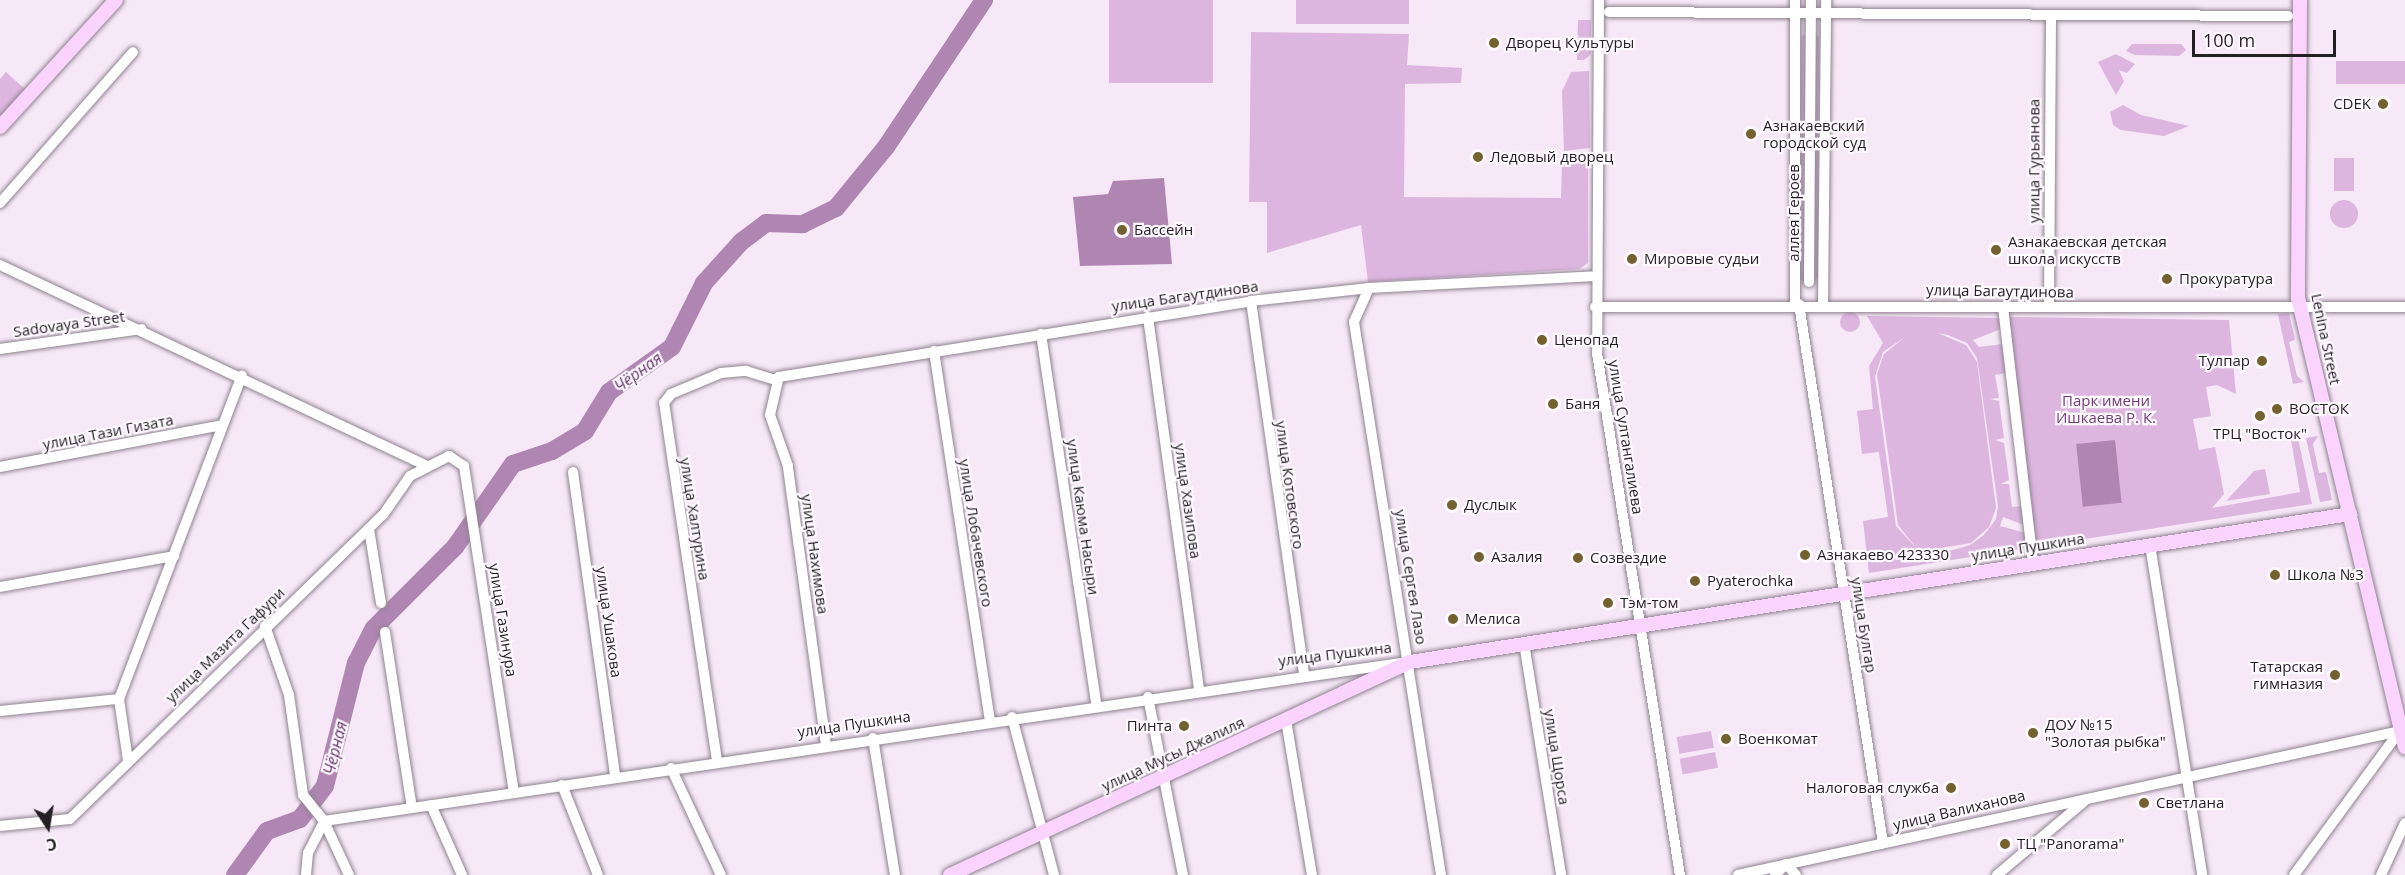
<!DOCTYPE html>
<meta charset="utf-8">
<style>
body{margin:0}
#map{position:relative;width:2405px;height:875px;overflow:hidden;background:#f6e8f7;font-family:"Open Sans",sans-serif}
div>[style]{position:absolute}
.green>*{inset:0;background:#ddb6e0;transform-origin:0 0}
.round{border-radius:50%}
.water>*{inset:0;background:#ae86b1;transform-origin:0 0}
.river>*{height:18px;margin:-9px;padding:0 9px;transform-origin:9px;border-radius:9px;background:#ae86b1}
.roads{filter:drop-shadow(0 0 2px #8f8390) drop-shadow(0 0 2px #8f8390)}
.minor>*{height:10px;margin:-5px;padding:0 5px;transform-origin:5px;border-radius:5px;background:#fff}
.major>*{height:14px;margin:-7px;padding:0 7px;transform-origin:7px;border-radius:7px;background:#fad4fe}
.dots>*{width:16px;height:16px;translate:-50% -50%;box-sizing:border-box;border:3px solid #fef9ff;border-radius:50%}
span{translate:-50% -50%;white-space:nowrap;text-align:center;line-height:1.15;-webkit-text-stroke:4.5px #fef9ff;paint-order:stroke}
.poi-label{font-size:15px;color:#241f25}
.left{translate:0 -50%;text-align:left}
.right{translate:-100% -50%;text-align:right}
.street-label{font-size:15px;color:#241f25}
.park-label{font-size:15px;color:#713e77}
.water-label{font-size:16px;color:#69366e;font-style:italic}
.north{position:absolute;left:18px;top:797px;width:60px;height:60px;-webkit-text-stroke:4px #fef9ff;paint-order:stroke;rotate:168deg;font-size:16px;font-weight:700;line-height:24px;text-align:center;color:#241f25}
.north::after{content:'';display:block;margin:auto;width:21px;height:27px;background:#241f25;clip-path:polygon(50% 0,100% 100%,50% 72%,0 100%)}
.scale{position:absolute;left:2192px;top:30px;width:144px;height:27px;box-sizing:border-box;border:3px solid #241f25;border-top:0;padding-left:8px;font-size:18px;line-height:21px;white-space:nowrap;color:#241f25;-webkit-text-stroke:4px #fef9ff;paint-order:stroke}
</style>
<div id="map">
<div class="green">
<div style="left:1109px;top:0;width:104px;height:83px"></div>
<div style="left:1296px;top:0;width:113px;height:24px"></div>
<div style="clip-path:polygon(1578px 20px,1591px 20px,1591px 54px,1584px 60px,1577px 60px)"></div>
<div style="clip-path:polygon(1251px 32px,1409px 34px,1407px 65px,1462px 68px,1461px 83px,1405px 84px,1404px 197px,1561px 198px,1562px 161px,1588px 160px,1588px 263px,1579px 269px,1368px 282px,1361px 225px,1267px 253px,1267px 202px,1249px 202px)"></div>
<div style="clip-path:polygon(1814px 33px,1819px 37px,1818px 278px,1805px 282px,1799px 278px,1801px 36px)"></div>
<div style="clip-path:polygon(2132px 44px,2181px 44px,2186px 50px,2179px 56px,2135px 55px,2126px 51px)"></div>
<div style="clip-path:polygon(2116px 54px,2135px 64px,2127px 73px,2119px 70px,2124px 81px,2116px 95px,2098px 62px)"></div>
<div style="left:2336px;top:61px;width:69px;height:23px"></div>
<div style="clip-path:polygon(1589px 71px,1590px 148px,1564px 151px,1562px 91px,1571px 72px)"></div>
<div style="clip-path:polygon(6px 72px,26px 90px,0 120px,0 79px)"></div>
<div style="clip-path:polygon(2123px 105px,2141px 115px,2189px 126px,2164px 136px,2121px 130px,2113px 125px,2110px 112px)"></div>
<div style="left:2334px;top:158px;width:20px;height:33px"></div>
<div class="round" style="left:2330px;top:200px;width:28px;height:28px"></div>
<div class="round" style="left:1840px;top:312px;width:20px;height:20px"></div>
<div style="clip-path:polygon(2289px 313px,2295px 340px,2289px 342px,2297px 376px,2304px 382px,2293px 384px,2278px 314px)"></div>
<div style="clip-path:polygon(evenodd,1867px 316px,2000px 318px,2001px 329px,1973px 340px,1979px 347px,2003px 344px,2006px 373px,1995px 375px,1999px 398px,1990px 399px,1999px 401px,2004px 438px,1995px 440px,2004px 443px,2009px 480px,2001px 484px,2009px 484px,2012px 507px,2022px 506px,2024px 525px,2003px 517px,2000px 526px,2026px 533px,2028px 548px,1869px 573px,1863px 521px,1888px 517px,1879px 452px,1862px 454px,1857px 411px,1873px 409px,1869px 366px,1883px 343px,1867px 316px,1938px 333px,1948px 335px,1967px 343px,1977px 358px,1998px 506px,1996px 519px,1984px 535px,1970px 545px,1953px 550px,1938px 553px,1923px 551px,1971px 543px,1989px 527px,1996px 508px,1977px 362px,1966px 345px,1938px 333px,1867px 316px,1905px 337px,1884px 354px,1877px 374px,1898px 525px,1917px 549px,1896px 526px,1875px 377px,1883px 352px,1905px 337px)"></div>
<div style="clip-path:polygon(2007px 317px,2229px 320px,2236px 394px,2217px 385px,2206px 387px,2211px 416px,2193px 419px,2199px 450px,2215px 447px,2224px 494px,2212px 508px,2300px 492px,2290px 434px,2297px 433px,2312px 504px,2033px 547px)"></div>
<div style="clip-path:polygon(2318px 436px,2313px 444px,2319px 473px,2326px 472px,2332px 500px,2320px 502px,2306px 438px)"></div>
<div style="clip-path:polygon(2265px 469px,2270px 494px,2226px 501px,2254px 471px)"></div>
<div style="left:1711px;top:731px;width:17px;height:35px;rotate:80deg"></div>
<div style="left:1715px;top:752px;width:16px;height:36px;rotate:79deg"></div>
</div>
<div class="water">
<div style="clip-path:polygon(1164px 178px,1172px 264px,1080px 266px,1073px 197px,1108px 194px,1113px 181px)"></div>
<div style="left:2115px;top:440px;width:63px;height:39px;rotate:84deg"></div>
</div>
<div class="river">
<div style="left:235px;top:875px;width:54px;rotate:-54deg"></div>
<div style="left:267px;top:831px;width:35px;rotate:-20deg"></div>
<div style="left:300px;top:819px;width:41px;rotate:-52.9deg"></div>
<div style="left:325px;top:786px;width:127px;rotate:-75.9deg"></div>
<div style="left:356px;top:663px;width:39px;rotate:-63deg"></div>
<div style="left:374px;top:628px;width:115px;rotate:-45deg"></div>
<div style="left:455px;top:547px;width:101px;rotate:-55.1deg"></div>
<div style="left:513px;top:464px;width:41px;rotate:-18.4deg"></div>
<div style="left:552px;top:451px;width:39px;rotate:-31deg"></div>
<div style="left:585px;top:431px;width:46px;rotate:-58.4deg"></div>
<div style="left:609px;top:392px;width:77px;rotate:-35.5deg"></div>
<div style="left:672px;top:347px;width:72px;rotate:-63.4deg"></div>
<div style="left:704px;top:283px;width:55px;rotate:-47.9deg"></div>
<div style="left:741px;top:242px;width:31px;rotate:-37deg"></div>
<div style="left:766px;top:223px;width:37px;rotate:2deg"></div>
<div style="left:803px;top:224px;width:37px;rotate:-26deg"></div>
<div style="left:836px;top:208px;width:79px;rotate:-50.7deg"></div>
<div style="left:886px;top:147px;width:177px;rotate:-56.3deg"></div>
</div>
<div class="roads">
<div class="minor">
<div style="left:1599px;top:0;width:353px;rotate:90.3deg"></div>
<div style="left:1597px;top:353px;width:529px;rotate:80.97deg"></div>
<div style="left:1609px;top:12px;width:679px;rotate:0.34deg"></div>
<div style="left:0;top:203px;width:201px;rotate:-48.6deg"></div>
<div style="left:0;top:265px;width:470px;rotate:25.2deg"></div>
<div style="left:1809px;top:282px;width:282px;rotate:-89.6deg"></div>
<div style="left:1369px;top:288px;width:37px;rotate:114deg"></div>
<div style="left:1354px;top:322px;width:560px;rotate:81.06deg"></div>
<div style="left:1251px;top:301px;width:377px;rotate:81.9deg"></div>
<div style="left:1795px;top:304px;width:304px;rotate:-90deg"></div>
<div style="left:1799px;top:304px;width:546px;rotate:81.14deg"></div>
<div style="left:1823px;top:304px;width:304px;rotate:-89.4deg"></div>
<div style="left:1595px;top:307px;width:810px"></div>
<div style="left:2003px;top:307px;width:258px;rotate:83.3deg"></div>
<div style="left:2049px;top:307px;width:292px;rotate:-89.6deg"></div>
<div style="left:1148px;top:317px;width:375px;rotate:82.2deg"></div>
<div style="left:1041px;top:334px;width:374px;rotate:81.5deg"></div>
<div style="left:0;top:349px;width:143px;rotate:-8deg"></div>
<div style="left:934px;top:351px;width:373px;rotate:81.4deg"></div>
<div style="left:0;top:467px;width:226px;rotate:-10.7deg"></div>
<div style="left:573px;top:472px;width:307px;rotate:82.1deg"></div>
<div style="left:369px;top:529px;width:75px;rotate:80.8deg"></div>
<div style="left:2150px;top:545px;width:334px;rotate:81deg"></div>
<div style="left:0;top:587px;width:177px;rotate:-10.1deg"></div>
<div style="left:265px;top:626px;width:73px;rotate:70.8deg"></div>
<div style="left:289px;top:695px;width:101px;rotate:82deg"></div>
<div style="left:303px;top:795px;width:33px;rotate:51deg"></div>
<div style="left:324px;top:821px;width:60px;rotate:65.2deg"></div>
<div style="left:385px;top:632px;width:178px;rotate:81.3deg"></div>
<div style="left:1524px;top:643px;width:235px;rotate:80.9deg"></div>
<div style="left:1148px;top:697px;width:181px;rotate:78.9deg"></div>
<div style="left:119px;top:699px;width:346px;rotate:-69.2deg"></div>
<div style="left:0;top:711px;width:120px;rotate:-5.8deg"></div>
<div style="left:119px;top:699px;width:63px;rotate:81.7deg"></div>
<div style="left:1012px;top:717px;width:163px;rotate:75.1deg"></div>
<div style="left:1286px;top:720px;width:157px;rotate:80.5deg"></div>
<div style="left:873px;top:738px;width:139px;rotate:80.9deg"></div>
<div style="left:826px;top:745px;width:282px;rotate:-97.8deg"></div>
<div style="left:788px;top:466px;width:54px;rotate:-109.4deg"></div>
<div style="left:770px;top:415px;width:39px;rotate:-77deg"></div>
<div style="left:779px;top:377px;width:478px;rotate:-9.1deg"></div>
<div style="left:1251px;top:301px;width:119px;rotate:-6.3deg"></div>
<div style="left:1369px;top:288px;width:227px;rotate:-3deg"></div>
<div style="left:717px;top:761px;width:362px;rotate:-98.4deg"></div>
<div style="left:664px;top:403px;width:11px;rotate:-52deg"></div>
<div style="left:671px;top:394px;width:54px;rotate:-22.8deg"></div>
<div style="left:721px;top:373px;width:25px;rotate:-5deg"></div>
<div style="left:746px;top:371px;width:31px;rotate:17deg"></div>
<div style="left:671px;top:768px;width:118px;rotate:65deg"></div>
<div style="left:562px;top:785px;width:97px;rotate:68.2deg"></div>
<div style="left:431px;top:805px;width:77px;rotate:66.1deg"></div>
<div style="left:324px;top:821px;width:1089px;rotate:-8.35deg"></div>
<div style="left:0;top:826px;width:70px;rotate:-5.7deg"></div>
<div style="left:70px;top:819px;width:436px;rotate:-44.2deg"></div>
<div style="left:383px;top:515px;width:47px;rotate:-55.3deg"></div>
<div style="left:410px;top:476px;width:44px;rotate:-27.1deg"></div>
<div style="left:449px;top:456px;width:18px;rotate:34deg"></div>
<div style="left:464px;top:466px;width:330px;rotate:81.3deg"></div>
<div style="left:306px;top:875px;width:22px;rotate:-85deg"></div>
<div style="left:308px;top:853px;width:36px;rotate:-63deg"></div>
<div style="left:1738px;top:875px;width:677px;rotate:-12.27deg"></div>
<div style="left:1775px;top:875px;width:16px;rotate:-45deg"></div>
<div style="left:1786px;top:864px;width:15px;rotate:48deg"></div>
<div style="left:1997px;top:875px;width:118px;rotate:-40.2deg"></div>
<div style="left:2294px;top:875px;width:182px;rotate:-53.7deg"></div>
<div style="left:2381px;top:875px;width:57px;rotate:-65.2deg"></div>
</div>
<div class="major">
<div style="left:2300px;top:0;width:298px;rotate:90.4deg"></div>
<div style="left:2298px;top:298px;width:462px;rotate:76.6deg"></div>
<div style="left:0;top:127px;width:172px;rotate:-47.6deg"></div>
<div style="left:950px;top:875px;width:507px;rotate:-24.85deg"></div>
<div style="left:1410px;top:662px;width:952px;rotate:-8.95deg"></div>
</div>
</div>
<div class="dots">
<div style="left:1494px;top:43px;background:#73612f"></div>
<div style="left:2383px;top:104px;background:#73612f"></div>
<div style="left:1751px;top:134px;background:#73612f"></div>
<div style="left:1478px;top:157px;background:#73612f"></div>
<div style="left:1122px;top:230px;background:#73612f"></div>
<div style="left:1996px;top:250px;background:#73612f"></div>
<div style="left:1632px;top:259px;background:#73612f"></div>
<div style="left:2167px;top:279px;background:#73612f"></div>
<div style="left:1542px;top:340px;background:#73612f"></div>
<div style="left:2262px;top:361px;background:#73612f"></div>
<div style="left:1553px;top:404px;background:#73612f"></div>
<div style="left:2277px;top:409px;background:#73612f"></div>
<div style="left:2260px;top:416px;background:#73612f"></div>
<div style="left:1452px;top:505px;background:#73612f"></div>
<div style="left:1805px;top:555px;background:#73612f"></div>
<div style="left:1479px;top:557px;background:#73612f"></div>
<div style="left:1578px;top:558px;background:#73612f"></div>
<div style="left:2275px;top:575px;background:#73612f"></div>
<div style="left:1695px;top:581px;background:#73612f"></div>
<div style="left:1608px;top:603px;background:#73612f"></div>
<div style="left:1453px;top:619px;background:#73612f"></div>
<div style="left:2335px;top:675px;background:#73612f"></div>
<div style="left:1184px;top:726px;background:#73612f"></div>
<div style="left:2033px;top:733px;background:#73612f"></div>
<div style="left:1726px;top:739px;background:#73612f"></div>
<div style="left:1951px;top:788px;background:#73612f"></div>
<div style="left:2144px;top:803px;background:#73612f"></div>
<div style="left:2005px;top:844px;background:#73612f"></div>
</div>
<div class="poi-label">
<span class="left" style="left:1506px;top:43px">Дворец Культуры</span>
<span class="right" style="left:2371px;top:104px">CDEK</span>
<span class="left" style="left:1763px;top:134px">Азнакаевский<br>городской суд</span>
<span class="left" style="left:1490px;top:157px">Ледовый дворец</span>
<span class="left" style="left:1134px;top:230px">Бассейн</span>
<span class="left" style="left:2008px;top:250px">Азнакаевская детская<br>школа искусств</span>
<span class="left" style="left:1644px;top:259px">Мировые судьи</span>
<span class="left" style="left:2179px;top:279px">Прокуратура</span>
<span class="left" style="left:1554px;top:340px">Ценопад</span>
<span class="right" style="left:2250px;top:361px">Тулпар</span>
<span class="left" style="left:1565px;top:404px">Баня</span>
<span class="left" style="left:2289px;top:409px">ВОСТОК</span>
<span style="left:2260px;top:434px">ТРЦ "Восток"</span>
<span class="left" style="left:1464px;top:505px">Дуслык</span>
<span class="left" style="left:1817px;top:555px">Азнакаево 423330</span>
<span class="left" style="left:1491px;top:557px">Азалия</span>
<span class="left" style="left:1590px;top:558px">Созвездие</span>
<span class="left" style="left:2287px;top:575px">Школа №3</span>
<span class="left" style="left:1707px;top:581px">Pyaterochka</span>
<span class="left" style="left:1620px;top:603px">Тэм-том</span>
<span class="left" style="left:1465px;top:619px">Мелиса</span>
<span class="right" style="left:2323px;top:675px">Татарская<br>гимназия</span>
<span class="left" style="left:2045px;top:733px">ДОУ №15<br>"Золотая рыбка"</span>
<span class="right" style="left:1172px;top:726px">Пинта</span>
<span class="left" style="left:1738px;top:739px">Военкомат</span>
<span class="right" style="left:1939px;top:788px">Налоговая служба</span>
<span class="left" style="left:2156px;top:803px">Светлана</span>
<span class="left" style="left:2017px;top:844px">ТЦ "Panorama"</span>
</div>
<div class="street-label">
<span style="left:2034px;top:161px;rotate:-90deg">улица Гурьянова</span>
<span style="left:1794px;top:213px;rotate:-90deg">аллея Героев</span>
<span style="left:2000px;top:291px;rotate:1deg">улица Багаутдинова</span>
<span style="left:1185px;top:296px;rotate:-8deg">улица Багаутдинова</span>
<span style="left:69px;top:324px;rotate:-8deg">Sadovaya Street</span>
<span style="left:2326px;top:339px;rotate:78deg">Lenina Street</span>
<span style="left:108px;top:432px;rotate:-11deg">улица Тази Гизата</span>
<span style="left:1626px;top:437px;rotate:81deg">улица Султангалиева</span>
<span style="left:1290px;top:485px;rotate:82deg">улица Котовского</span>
<span style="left:1188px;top:501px;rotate:82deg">улица Хазипова</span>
<span style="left:1083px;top:517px;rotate:82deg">улица Каюма Насыри</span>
<span style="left:695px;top:519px;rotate:81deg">улица Халтурина</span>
<span style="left:976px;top:533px;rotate:81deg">улица Лобачевского</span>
<span style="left:2028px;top:547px;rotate:-9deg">улица Пушкина</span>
<span style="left:815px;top:554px;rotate:82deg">улица Нахимова</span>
<span style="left:1411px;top:577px;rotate:81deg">улица Сергея Лазо</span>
<span style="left:503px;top:620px;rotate:81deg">улица Газинура</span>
<span style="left:609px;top:622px;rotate:82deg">улица Ушакова</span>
<span style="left:1864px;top:625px;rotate:81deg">улица Булгар</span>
<span style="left:225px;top:645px;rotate:-44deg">улица Мазита Гафури</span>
<span style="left:1335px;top:654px;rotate:-7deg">улица Пушкина</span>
<span style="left:854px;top:724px;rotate:-8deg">улица Пушкина</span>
<span style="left:1173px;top:754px;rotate:-25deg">улица Мусы Джалиля</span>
<span style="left:1557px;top:757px;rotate:81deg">улица Щорса</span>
<span style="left:1959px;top:810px;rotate:-13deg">улица Валиханова</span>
</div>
<div class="park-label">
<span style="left:2106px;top:409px">Парк имени<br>Ишкаева Р. К.</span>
</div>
<div class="water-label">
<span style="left:638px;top:372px;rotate:-36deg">Чёрная</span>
<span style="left:335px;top:748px;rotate:-76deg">Чёрная</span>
</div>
<div class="north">С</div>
<div class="scale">100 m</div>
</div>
